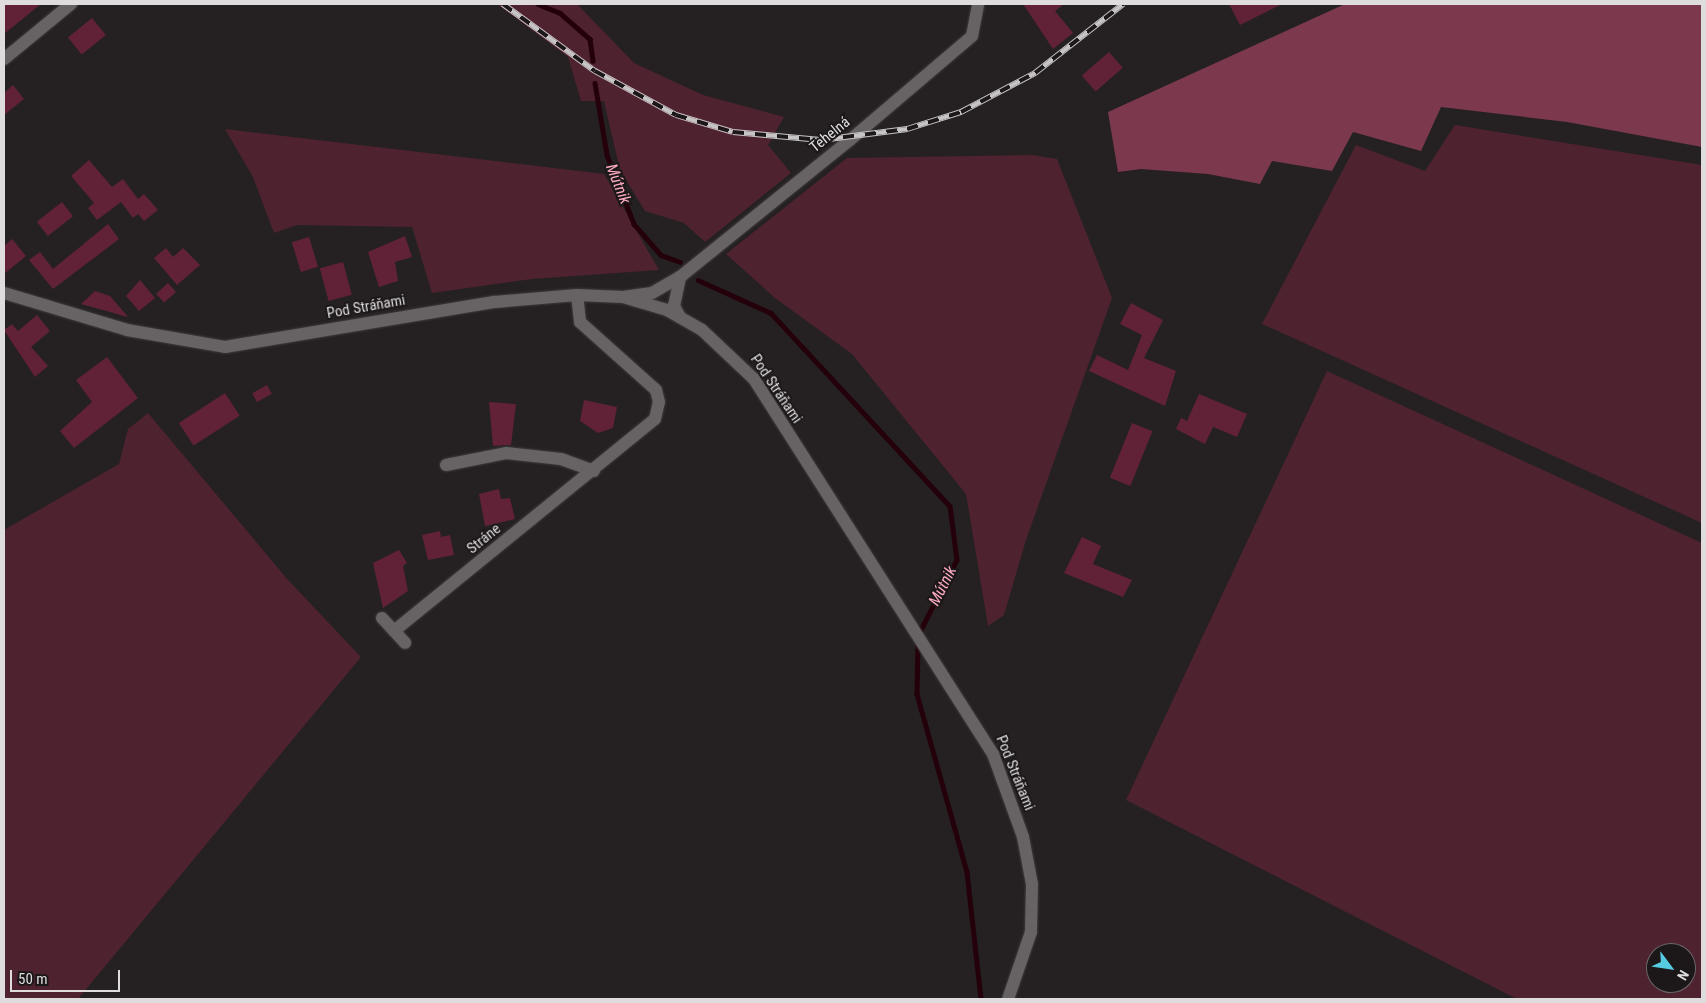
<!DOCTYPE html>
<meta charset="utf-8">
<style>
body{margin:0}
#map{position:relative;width:1706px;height:1003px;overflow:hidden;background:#252122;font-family:"Roboto Condensed",sans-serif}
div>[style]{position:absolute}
.green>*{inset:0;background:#4e222f}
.forest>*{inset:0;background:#7c384d}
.stream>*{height:4.5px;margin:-2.25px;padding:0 2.25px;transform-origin:2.25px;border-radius:2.25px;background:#24000a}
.building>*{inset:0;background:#612137;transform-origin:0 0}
.roads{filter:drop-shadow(0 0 1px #403c3d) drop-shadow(0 0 1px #403c3d)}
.minor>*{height:12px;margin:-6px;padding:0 6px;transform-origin:6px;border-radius:6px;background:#676263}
.tertiary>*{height:12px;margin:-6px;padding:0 6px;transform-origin:6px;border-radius:6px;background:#676263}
.rail>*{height:5.5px;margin-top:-2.75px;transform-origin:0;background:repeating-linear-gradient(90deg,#1c1819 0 11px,#c7c4c5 0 22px);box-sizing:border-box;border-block:1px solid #c7c4c5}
span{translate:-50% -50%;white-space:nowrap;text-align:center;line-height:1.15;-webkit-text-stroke:4px #1c1819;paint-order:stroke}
.street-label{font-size:15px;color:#dfdcdd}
.water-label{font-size:16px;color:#feabc1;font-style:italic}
.frame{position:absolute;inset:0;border:5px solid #dfdcdd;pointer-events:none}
.north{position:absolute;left:1646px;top:943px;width:50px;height:50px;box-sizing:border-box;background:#1c1819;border:1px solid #6a6667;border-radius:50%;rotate:121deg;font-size:14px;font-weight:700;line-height:20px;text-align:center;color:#dfdcdd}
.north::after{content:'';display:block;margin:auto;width:18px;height:22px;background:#55cae0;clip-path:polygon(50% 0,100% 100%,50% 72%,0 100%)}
.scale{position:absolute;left:10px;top:970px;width:110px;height:22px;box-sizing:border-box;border:2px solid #dfdcdd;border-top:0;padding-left:6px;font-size:15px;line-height:18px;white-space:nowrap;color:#dfdcdd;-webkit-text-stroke:4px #1c1819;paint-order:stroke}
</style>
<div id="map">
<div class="green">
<div style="clip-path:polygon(497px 4px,577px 4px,634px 63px,703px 95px,784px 117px,768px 145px,791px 173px,705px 242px,684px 223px,645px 211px,620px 170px,604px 101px,581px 101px,568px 57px)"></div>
<div style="clip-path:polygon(1455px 125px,1702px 165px,1702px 523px,1262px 324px,1356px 145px,1425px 171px)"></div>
<div style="clip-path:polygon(225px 129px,604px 174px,659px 270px,532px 279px,432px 293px,412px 227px,297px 225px,274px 233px,253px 177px)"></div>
<div style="clip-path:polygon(1032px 155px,1057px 159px,1112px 298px,1026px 540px,1004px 615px,988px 626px,966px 494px,852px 354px,775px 298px,726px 254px,847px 158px)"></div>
<div style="clip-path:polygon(evenodd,1327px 371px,1702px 543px,1702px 999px,1517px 999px,1126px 800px,1327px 371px,1656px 953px,1686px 953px,1686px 983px,1656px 983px,1656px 953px)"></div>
<div style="clip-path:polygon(148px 413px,288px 580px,361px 657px,78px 999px,4px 999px,4px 530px,119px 464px,128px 429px)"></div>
</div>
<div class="forest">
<div style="clip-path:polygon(1345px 4px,1702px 4px,1702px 147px,1567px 122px,1441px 107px,1421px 151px,1353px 132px,1332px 171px,1272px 161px,1260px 184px,1208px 174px,1141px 169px,1118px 172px,1108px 112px)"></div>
</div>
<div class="stream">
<div style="left:538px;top:4px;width:24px;rotate:22deg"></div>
<div style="left:560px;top:13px;width:40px;rotate:41deg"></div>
<div style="left:590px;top:39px;width:22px;rotate:82deg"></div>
<div style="left:595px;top:83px;width:73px;rotate:80.5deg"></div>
<div style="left:607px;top:155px;width:74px;rotate:68.6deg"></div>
<div style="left:634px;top:224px;width:41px;rotate:48.9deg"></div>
<div style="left:661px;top:255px;width:20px;rotate:20deg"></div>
<div style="left:698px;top:280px;width:80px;rotate:24.3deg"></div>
<div style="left:771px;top:313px;width:263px;rotate:47.2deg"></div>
<div style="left:950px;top:506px;width:54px;rotate:82.6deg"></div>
<div style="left:957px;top:560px;width:83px;rotate:117.2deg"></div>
<div style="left:918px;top:644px;width:50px;rotate:91.1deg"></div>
<div style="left:917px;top:694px;width:185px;rotate:74.3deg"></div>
<div style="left:967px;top:872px;width:128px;rotate:83.7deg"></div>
</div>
<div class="building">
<div style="clip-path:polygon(4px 4px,41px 4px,4px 34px)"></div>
<div style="clip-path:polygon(1023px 4px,1064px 4px,1055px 11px,1073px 33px,1053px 49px)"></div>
<div style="clip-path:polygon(1229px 4px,1282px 4px,1240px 25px)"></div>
<div style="left:92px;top:18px;width:22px;height:31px;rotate:51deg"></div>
<div style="left:1109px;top:52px;width:21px;height:36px;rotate:49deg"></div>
<div style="clip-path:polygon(13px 85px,24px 99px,4px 115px,4px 93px)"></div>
<div style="clip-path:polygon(89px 160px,112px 187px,123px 179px,138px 199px,144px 194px,158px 210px,144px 221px,138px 214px,133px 218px,121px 202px,97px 220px,88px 208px,94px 203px,71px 176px)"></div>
<div style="left:62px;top:202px;width:18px;height:32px;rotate:52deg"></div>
<div style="clip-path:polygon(108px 224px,119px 239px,53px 289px,29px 260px,40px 252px,53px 269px)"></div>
<div style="clip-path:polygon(405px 236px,412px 257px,395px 262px,398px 281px,379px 287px,368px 252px)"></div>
<div style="left:309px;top:237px;width:31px;height:18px;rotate:73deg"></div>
<div style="clip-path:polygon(12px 239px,26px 256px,4px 274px,4px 246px)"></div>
<div style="clip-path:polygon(166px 248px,173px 257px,183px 248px,200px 265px,177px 285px,154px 258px)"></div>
<div style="left:343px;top:262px;width:34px;height:24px;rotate:75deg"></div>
<div style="clip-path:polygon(140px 280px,155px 298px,139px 311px,126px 296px)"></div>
<div style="left:168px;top:283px;width:12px;height:16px;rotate:48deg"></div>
<div style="clip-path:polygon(95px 291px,110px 296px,128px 317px,81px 304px)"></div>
<div style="clip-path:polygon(1131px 303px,1163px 320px,1144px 358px,1176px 371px,1165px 406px,1089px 371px,1097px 355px,1128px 370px,1142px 335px,1120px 324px)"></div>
<div style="clip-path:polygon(37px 315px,50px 331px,31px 347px,48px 366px,35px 377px,4px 330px,12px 324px,18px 331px)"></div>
<div style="clip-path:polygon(107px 357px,138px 398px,74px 448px,60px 431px,92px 402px,76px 380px)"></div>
<div style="left:267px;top:385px;width:10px;height:17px;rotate:61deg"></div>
<div style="left:225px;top:393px;width:27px;height:55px;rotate:57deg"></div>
<div style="clip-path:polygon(1199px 394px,1247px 414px,1237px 437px,1213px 427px,1205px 444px,1176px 429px,1181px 418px,1187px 421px)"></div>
<div style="clip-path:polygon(584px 400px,617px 407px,613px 428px,598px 433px,580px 421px)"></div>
<div style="clip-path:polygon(489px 402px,516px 404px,511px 445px,493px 446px)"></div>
<div style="left:1132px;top:423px;width:22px;height:59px;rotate:22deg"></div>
<div style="clip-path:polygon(499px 489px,501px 499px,510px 498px,515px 519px,485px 526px,479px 494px)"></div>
<div style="clip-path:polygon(440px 531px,441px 537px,450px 535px,454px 555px,428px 560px,422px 535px)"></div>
<div style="clip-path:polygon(1082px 537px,1101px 546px,1093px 564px,1132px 580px,1123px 597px,1064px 573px)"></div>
<div style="clip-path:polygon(399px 550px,407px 563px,403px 566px,408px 591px,383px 608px,373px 563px)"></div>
</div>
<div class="roads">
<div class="minor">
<div style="left:4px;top:59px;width:87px;rotate:-39.4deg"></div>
<div style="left:623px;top:297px;width:29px;rotate:-8deg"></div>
<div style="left:652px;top:293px;width:32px;rotate:-30deg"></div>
<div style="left:680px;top:277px;width:218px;rotate:-38.9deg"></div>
<div style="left:850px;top:140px;width:160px;rotate:-40.4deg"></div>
<div style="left:972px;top:36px;width:33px;rotate:-79deg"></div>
<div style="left:680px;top:317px;width:13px;rotate:-119deg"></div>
<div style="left:674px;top:306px;width:30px;rotate:-78deg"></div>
<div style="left:446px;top:465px;width:61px;rotate:-11.3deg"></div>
<div style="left:506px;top:453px;width:55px;rotate:6.2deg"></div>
<div style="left:561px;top:459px;width:35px;rotate:20deg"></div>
<div style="left:382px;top:618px;width:34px;rotate:47deg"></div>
<div style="left:394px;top:631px;width:336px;rotate:-39.1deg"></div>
<div style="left:655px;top:419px;width:17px;rotate:-77deg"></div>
<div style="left:659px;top:402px;width:12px;rotate:-104deg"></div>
<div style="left:656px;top:390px;width:102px;rotate:-138.2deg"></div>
<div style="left:580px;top:322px;width:27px;rotate:-96deg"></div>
</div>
<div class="tertiary">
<div style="left:4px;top:293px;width:128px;rotate:16.7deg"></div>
<div style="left:127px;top:330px;width:99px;rotate:9.8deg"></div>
<div style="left:225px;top:347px;width:274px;rotate:-9.5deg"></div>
<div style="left:495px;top:302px;width:82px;rotate:-4.9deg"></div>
<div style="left:577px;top:295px;width:46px;rotate:2.5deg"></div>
<div style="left:623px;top:297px;width:46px;rotate:16.5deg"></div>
<div style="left:667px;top:310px;width:40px;rotate:29.7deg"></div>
<div style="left:702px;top:330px;width:71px;rotate:43.3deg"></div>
<div style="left:754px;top:379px;width:445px;rotate:57.5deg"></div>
<div style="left:993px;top:754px;width:88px;rotate:70.1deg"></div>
<div style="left:1023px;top:837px;width:48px;rotate:79.2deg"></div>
<div style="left:1032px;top:884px;width:48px;rotate:91.2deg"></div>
<div style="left:1031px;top:932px;width:71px;rotate:108.9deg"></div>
</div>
</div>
<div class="rail">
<div style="left:503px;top:4px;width:114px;rotate:36.1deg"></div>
<div style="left:595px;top:71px;width:92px;rotate:28.5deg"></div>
<div style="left:676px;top:115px;width:59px;rotate:16.6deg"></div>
<div style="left:733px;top:132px;width:88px;rotate:5.2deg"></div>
<div style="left:821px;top:140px;width:87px;rotate:-7.3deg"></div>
<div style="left:907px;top:129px;width:57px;rotate:-17.5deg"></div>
<div style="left:961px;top:112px;width:84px;rotate:-27.8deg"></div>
<div style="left:1035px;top:73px;width:112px;rotate:-38.1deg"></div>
</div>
<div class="street-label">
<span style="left:830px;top:135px;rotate:-39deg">Tehelná</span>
<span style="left:366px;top:307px;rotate:-10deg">Pod Stráňami</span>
<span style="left:776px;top:389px;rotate:56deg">Pod Stráňami</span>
<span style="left:484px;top:539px;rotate:-39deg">Stráne</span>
<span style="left:1015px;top:773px;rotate:68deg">Pod Stráňami</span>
</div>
<div class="water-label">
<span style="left:618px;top:184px;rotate:68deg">Mútnik</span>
<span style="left:943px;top:586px;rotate:-63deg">Mútnik</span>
</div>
<div class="frame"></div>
<div class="north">N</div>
<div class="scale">50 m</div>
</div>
